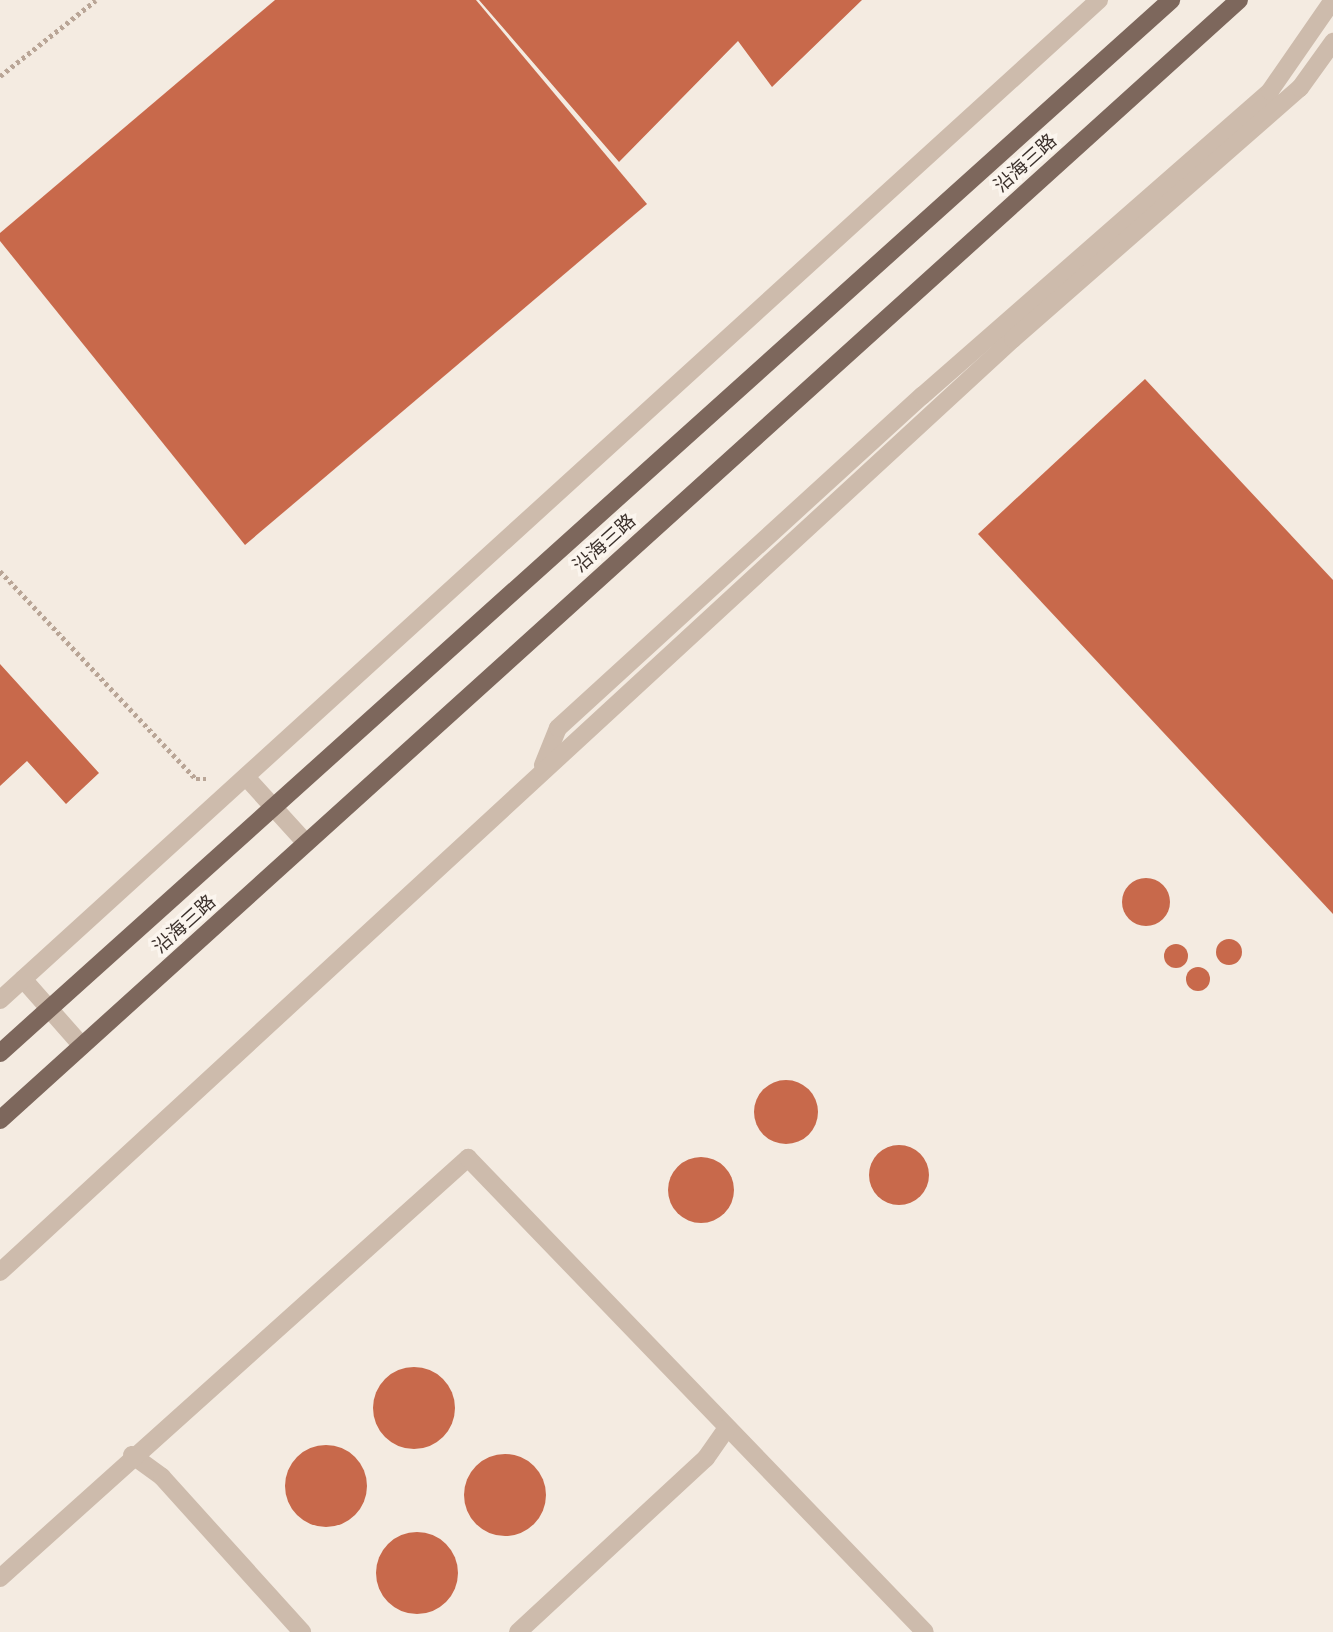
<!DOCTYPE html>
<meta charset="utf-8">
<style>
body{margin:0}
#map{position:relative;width:1333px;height:1632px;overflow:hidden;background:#f4ebe1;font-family:Karla,"Noto Sans TC",sans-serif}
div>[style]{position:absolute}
.building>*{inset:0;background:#c8694b}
.round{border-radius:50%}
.path>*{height:4.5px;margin-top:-2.25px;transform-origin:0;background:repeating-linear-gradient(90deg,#b9a596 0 3.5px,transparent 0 7px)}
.minor>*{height:18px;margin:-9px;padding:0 9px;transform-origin:9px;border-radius:9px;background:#cdbbac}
.major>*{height:18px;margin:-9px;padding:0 9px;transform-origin:9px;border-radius:9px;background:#7d675c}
span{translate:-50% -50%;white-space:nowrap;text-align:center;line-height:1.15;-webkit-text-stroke:7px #fbf5ee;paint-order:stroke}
.street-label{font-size:19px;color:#3b302b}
</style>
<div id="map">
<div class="building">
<div style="clip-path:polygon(275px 0,476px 0,647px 204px,245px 545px,0 241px,0 233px)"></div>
<div style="clip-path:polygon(479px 0,862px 0,772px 87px,738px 41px,619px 162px)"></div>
<div style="clip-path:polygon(1145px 379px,1333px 580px,1333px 914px,978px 534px)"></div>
<div style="clip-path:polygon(0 664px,99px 773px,66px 804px,27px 761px,0 786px)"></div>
<div class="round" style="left:1122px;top:878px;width:48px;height:48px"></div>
<div class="round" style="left:1216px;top:939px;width:26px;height:26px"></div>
<div class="round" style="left:1164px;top:944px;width:24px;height:24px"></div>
<div class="round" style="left:1186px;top:967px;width:24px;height:24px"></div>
<div class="round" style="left:754px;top:1080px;width:64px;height:64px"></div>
<div class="round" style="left:869px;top:1145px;width:60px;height:60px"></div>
<div class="round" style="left:668px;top:1157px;width:66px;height:66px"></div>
<div class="round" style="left:373px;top:1367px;width:82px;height:82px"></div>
<div class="round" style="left:285px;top:1445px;width:82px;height:82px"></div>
<div class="round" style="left:464px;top:1454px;width:82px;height:82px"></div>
<div class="round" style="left:376px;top:1532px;width:82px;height:82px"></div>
</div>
<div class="path">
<div style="left:0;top:76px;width:122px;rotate:-38.4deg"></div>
<div style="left:0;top:571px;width:286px;rotate:46.7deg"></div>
<div style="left:196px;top:779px;width:10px"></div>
</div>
<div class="minor">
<div style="left:543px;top:765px;width:40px;rotate:-68deg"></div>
<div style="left:558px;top:728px;width:493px;rotate:-42.4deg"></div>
<div style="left:922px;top:396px;width:463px;rotate:-41.2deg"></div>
<div style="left:1270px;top:91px;width:111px;rotate:-55.3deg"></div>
<div style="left:246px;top:777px;width:89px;rotate:47.7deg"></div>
<div style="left:23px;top:979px;width:89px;rotate:48.6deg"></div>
<div style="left:0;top:1000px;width:1486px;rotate:-42.3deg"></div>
<div style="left:0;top:1272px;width:1377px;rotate:-42.65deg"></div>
<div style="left:1013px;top:339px;width:381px;rotate:-41.2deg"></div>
<div style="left:1300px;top:88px;width:57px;rotate:-54.3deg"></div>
<div style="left:132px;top:1455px;width:37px;rotate:36deg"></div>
<div style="left:162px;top:1477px;width:209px;rotate:47.9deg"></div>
<div style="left:0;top:1578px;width:629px;rotate:-41.91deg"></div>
<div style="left:468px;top:1158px;width:658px;rotate:46.05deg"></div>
<div style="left:518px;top:1632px;width:256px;rotate:-42.8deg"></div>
<div style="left:706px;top:1458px;width:37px;rotate:-55deg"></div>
</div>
<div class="major">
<div style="left:0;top:1053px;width:1575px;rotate:-41.96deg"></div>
<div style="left:0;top:1120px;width:1670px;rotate:-42.11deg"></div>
</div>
<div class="street-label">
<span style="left:1026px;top:164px;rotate:-42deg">沿海三路</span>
<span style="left:605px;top:544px;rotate:-42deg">沿海三路</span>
<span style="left:185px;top:925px;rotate:-42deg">沿海三路</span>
</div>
</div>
